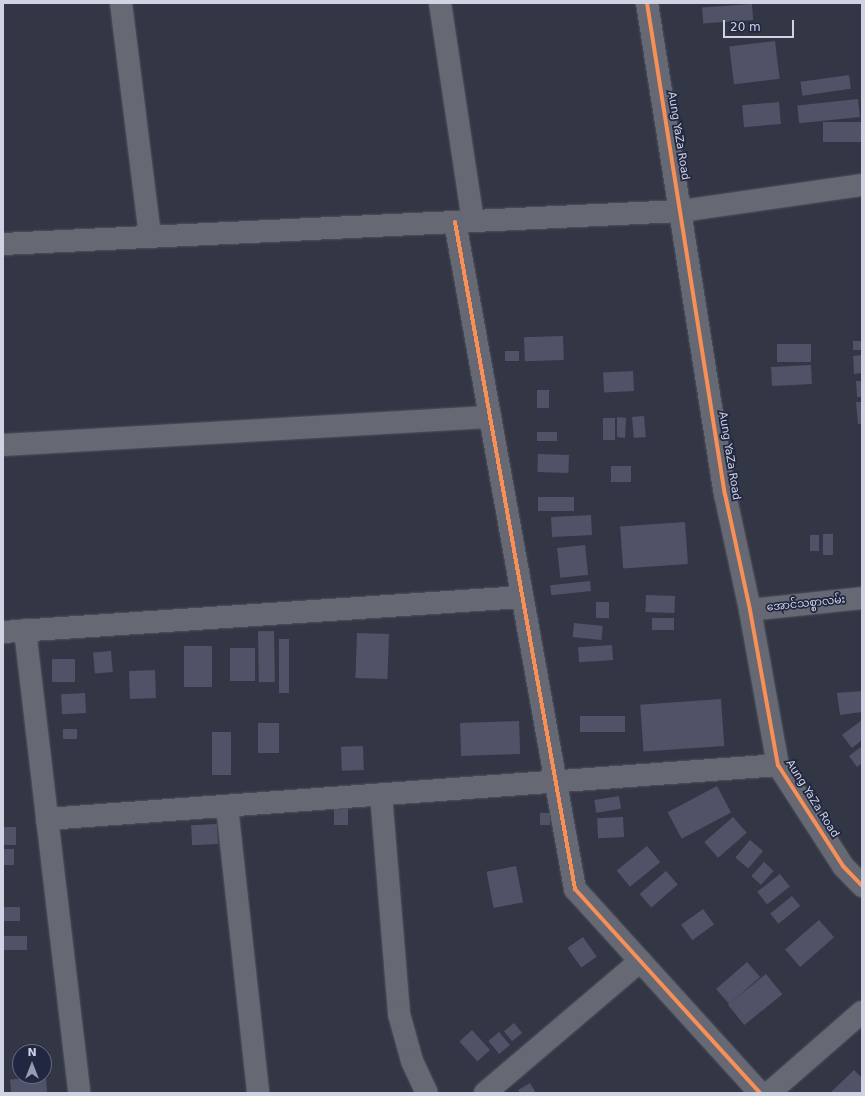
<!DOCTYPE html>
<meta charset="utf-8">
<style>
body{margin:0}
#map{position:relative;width:865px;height:1096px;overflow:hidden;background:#333644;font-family:"DejaVu Sans","Noto Sans Myanmar",sans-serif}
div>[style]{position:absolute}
.building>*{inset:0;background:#505368;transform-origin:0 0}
.roads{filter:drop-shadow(0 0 1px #4f525f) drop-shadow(0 0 1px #4f525f)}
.minor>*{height:22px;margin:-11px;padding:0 11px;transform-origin:11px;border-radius:11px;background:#666874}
.cycleway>*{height:4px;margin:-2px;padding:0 2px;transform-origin:2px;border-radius:2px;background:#f78f57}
span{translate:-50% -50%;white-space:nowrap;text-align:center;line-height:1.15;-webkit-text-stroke:3.5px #222741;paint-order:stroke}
.street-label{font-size:11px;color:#cfd3e4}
.frame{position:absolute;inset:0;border:4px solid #cfd3e4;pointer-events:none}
.north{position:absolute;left:12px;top:1044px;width:40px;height:40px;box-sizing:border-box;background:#222741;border:1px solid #676c82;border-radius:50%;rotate:0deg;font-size:11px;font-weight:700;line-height:16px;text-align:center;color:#cfd3e4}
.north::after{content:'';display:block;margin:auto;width:14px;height:18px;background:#989cac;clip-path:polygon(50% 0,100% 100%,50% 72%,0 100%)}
.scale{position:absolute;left:723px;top:20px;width:71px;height:18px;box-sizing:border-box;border:2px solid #cfd3e4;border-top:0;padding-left:5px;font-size:12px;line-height:14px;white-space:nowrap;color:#cfd3e4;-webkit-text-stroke:3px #222741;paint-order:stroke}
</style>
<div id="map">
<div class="building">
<div style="left:752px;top:4px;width:16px;height:50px;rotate:86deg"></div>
<div style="left:775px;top:41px;width:38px;height:46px;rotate:83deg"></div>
<div style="left:849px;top:75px;width:14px;height:49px;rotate:82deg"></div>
<div style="left:858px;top:99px;width:18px;height:61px;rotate:84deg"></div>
<div style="left:779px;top:102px;width:22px;height:37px;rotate:85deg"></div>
<div style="left:862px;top:122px;width:20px;height:39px;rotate:90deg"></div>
<div style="left:563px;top:336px;width:24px;height:39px;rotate:88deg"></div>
<div style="left:853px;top:341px;width:9px;height:9px"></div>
<div style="left:811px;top:344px;width:18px;height:34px;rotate:90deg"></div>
<div style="left:519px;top:351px;width:10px;height:14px;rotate:90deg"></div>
<div style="clip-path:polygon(862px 355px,862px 373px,854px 374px,853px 356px)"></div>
<div style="left:811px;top:365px;width:19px;height:40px;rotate:87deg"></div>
<div style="left:633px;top:371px;width:20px;height:30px;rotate:87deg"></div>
<div style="clip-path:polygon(856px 381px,862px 381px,862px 397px,857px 397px)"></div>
<div style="left:537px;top:390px;width:12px;height:18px"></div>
<div style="clip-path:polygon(856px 402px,862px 402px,862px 424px,858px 424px)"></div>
<div style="left:644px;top:416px;width:21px;height:12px;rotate:85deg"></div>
<div style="clip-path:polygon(617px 417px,626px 418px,625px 438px,617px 437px)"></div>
<div style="left:603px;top:418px;width:12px;height:22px"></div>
<div style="left:537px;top:432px;width:20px;height:9px"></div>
<div style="left:538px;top:454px;width:31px;height:18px;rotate:2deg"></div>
<div style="left:611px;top:466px;width:20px;height:16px"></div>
<div style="left:574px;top:497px;width:14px;height:36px;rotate:90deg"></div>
<div style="left:591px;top:515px;width:20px;height:40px;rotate:87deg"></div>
<div style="left:685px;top:522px;width:42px;height:65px;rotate:86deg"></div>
<div style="left:823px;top:534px;width:10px;height:21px"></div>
<div style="left:810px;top:535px;width:9px;height:16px"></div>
<div style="left:585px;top:545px;width:30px;height:28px;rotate:84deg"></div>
<div style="left:590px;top:581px;width:10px;height:40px;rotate:84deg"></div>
<div style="left:646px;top:595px;width:29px;height:17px;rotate:2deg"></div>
<div style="left:596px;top:602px;width:13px;height:16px"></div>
<div style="left:652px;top:618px;width:22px;height:12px"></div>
<div style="left:574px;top:623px;width:29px;height:14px;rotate:6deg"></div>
<div style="left:274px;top:631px;width:51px;height:16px;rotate:89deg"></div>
<div style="left:357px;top:633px;width:32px;height:45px;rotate:2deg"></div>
<div style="left:279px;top:639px;width:10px;height:54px"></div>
<div style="left:612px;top:645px;width:15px;height:34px;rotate:86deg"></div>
<div style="left:184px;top:646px;width:28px;height:41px"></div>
<div style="left:230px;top:648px;width:25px;height:33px"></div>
<div style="left:111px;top:651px;width:21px;height:18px;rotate:85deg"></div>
<div style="left:52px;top:659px;width:23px;height:23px"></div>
<div style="left:155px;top:670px;width:28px;height:26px;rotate:88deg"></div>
<div style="clip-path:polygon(862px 691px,862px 712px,840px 715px,837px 693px)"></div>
<div style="left:85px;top:693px;width:20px;height:24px;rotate:87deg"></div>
<div style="left:721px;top:699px;width:47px;height:81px;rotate:86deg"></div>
<div style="left:580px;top:716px;width:45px;height:16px"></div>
<div style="clip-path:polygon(862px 720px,862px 740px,852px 748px,842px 735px)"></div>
<div style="left:519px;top:721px;width:33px;height:59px;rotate:88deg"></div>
<div style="left:258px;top:723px;width:21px;height:30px"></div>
<div style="left:63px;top:729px;width:14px;height:10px"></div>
<div style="left:212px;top:732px;width:19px;height:43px"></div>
<div style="left:363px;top:746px;width:24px;height:22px;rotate:88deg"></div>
<div style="clip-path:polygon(862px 746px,862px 763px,857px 767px,849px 756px)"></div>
<div style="left:717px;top:786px;width:30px;height:56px;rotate:62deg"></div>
<div style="left:619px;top:796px;width:13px;height:25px;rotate:81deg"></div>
<div style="left:334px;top:805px;width:14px;height:20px"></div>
<div style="left:540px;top:813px;width:10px;height:12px"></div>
<div style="left:623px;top:817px;width:20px;height:26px;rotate:87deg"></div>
<div style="left:733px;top:817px;width:21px;height:38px;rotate:49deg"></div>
<div style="left:217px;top:824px;width:20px;height:26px;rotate:87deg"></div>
<div style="left:3px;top:827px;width:13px;height:18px"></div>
<div style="left:750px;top:840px;width:17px;height:23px;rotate:40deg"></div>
<div style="left:647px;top:846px;width:21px;height:39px;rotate:51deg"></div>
<div style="left:3px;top:849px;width:11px;height:16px"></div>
<div style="left:764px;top:862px;width:13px;height:19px;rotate:42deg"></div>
<div style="left:516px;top:866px;width:37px;height:30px;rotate:79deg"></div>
<div style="left:666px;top:871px;width:18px;height:35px;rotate:49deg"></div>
<div style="left:780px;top:874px;width:16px;height:29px;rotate:52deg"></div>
<div style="left:792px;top:896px;width:13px;height:28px;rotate:51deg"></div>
<div style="left:3px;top:907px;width:17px;height:14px"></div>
<div style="left:703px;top:909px;width:19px;height:27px;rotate:54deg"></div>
<div style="left:819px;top:920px;width:23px;height:45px;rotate:49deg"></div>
<div style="left:3px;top:936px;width:24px;height:14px"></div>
<div style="left:583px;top:937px;width:24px;height:19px;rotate:55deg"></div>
<div style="left:747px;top:962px;width:20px;height:41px;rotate:49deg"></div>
<div style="left:766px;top:974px;width:26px;height:49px;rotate:51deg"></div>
<div style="left:514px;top:1023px;width:13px;height:13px;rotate:51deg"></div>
<div style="left:472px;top:1030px;width:27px;height:17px;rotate:48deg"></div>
<div style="left:499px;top:1032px;width:17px;height:14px;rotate:50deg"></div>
<div style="clip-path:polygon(854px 1070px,862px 1078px,862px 1093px,830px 1093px)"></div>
<div style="left:46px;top:1077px;width:16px;height:36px;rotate:86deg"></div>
<div style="clip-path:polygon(530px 1083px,536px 1093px,520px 1093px,518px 1090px)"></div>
</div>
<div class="roads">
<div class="minor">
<div style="left:121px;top:3px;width:235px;rotate:82.9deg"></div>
<div style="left:440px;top:3px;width:220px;rotate:81.4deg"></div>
<div style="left:647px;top:3px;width:497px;rotate:81deg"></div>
<div style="left:725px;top:494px;width:119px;rotate:77.8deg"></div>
<div style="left:750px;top:610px;width:158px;rotate:79.8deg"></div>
<div style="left:778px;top:765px;width:120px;rotate:57.2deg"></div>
<div style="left:843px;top:866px;width:28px;rotate:46deg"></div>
<div style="left:455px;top:222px;width:678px;rotate:79.8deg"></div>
<div style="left:575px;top:889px;width:275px;rotate:47.8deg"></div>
<div style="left:3px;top:244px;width:679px;rotate:-2.79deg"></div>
<div style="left:681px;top:211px;width:183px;rotate:-8.2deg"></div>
<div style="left:3px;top:445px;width:488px;rotate:-3.3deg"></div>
<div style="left:750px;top:610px;width:113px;rotate:-6.1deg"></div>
<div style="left:25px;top:630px;width:466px;rotate:83.3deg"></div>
<div style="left:3px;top:632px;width:520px;rotate:-3.86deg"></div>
<div style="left:381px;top:794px;width:221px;rotate:85.3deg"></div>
<div style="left:399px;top:1014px;width:49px;rotate:74.5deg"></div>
<div style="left:412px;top:1061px;width:35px;rotate:65deg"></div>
<div style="left:227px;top:806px;width:289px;rotate:83.8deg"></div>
<div style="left:47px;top:819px;width:733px;rotate:-4.22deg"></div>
<div style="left:485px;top:1093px;width:204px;rotate:-40.4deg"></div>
<div style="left:769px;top:1093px;width:123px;rotate:-41.1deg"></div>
</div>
</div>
<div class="cycleway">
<div style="left:647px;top:3px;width:497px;rotate:81deg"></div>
<div style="left:725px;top:494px;width:119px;rotate:77.8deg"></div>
<div style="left:750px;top:610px;width:158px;rotate:79.8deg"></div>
<div style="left:778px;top:765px;width:120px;rotate:57.2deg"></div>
<div style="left:843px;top:866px;width:28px;rotate:46deg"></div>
<div style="left:455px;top:222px;width:678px;rotate:79.8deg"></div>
<div style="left:575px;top:889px;width:275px;rotate:47.8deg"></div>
</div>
<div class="street-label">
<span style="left:678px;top:136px;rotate:81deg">Aung YaZa Road</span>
<span style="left:729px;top:456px;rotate:81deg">Aung YaZa Road</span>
<span style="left:806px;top:604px;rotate:-6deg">အောင်သစ္စာလမ်း</span>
<span style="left:812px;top:799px;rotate:58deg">Aung YaZa Road</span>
</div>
<div class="frame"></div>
<div class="north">N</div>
<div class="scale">20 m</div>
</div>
